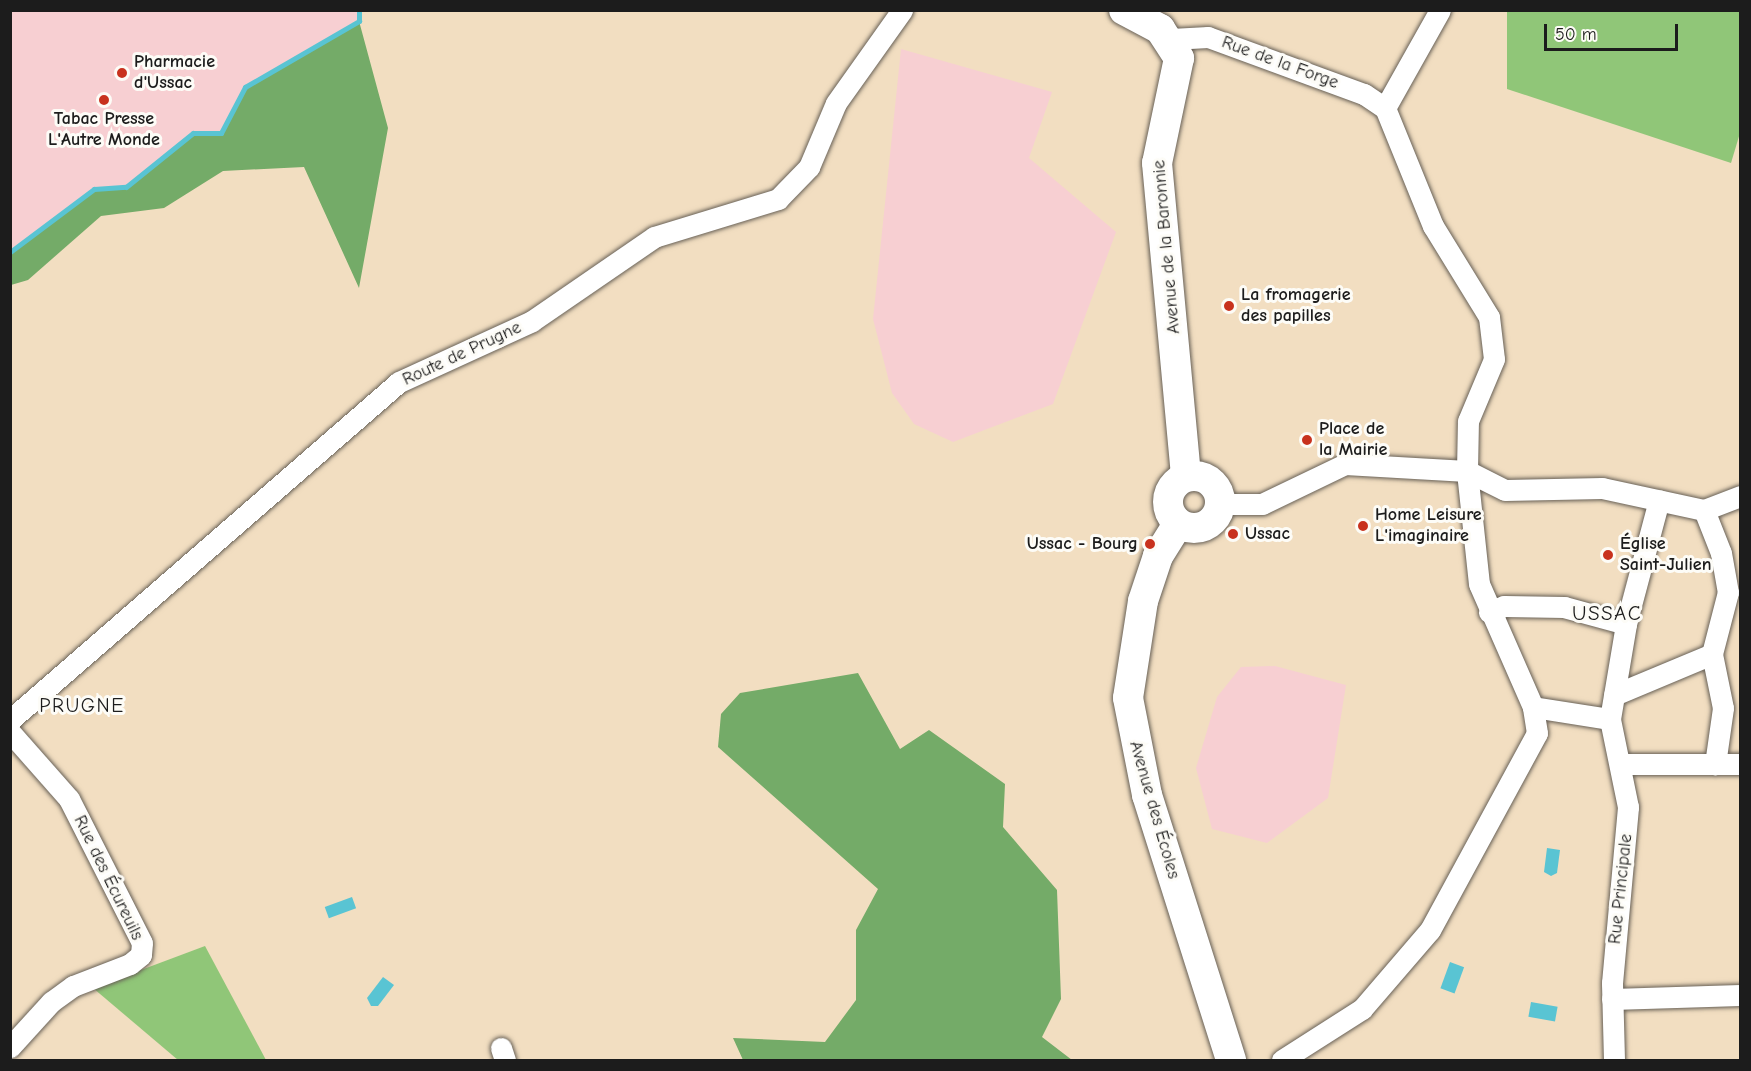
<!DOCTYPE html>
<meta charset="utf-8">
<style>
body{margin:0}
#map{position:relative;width:1751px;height:1071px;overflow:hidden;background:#f2dec1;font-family:"Comic Neue",sans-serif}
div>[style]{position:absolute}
.built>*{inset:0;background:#f7cfd2}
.green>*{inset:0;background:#90c678}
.forest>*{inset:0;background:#74ab68}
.water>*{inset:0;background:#59c4d3;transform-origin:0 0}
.stream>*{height:5px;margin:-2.5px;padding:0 2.5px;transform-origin:2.5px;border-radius:2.5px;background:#59c4d3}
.roads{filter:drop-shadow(0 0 2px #676056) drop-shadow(0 0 2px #676056)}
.street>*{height:21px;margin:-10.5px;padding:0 10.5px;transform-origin:10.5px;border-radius:10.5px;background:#fff}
.secondary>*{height:30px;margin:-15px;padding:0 15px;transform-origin:15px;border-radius:15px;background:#fff}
.secondary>.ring{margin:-15px;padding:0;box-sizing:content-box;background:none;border:30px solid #fff;border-radius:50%}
.dots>*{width:16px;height:16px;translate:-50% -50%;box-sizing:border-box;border:3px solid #fdfcf7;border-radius:50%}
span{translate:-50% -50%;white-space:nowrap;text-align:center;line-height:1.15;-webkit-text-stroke:6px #fdfcf7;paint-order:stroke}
.poi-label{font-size:18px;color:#1c1c1c;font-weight:700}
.left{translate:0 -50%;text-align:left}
.right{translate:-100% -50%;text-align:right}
.street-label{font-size:18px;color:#1c1c1c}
.neighbourhood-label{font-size:20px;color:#1c1c1c;letter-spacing:1.5px}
.quarter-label{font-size:21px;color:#1c1c1c;letter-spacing:1.5px}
.frame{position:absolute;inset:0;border:12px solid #1c1c1c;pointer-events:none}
.scale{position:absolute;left:1544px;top:24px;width:134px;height:27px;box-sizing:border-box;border:3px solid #1c1c1c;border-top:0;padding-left:8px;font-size:18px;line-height:21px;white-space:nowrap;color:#1c1c1c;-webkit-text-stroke:4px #fdfcf7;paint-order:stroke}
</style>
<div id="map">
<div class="built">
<div style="clip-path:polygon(11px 11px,359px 11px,359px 21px,245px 87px,221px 133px,193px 133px,126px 187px,94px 189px,11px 252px)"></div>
<div style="clip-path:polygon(901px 49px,1052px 92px,1029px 158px,1116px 232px,1053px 404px,953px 442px,914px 424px,892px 393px,873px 319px)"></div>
<div style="clip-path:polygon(1275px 666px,1346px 685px,1328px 798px,1267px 843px,1212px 829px,1196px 768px,1217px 697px,1241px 667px)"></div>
</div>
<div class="green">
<div style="clip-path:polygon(1507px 11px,1740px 11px,1740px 133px,1731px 163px,1507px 89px)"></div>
<div style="clip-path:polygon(205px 946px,266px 1060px,178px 1060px,93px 988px)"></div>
</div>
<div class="forest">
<div style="clip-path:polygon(359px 21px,388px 128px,359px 288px,304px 167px,223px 171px,164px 208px,101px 216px,28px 280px,11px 285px,11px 252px,94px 189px,126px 187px,193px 133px,221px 133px,245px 87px)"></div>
<div style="clip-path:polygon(858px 673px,900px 749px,929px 730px,1005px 784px,1003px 827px,1057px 890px,1061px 999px,1042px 1037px,1072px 1060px,743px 1060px,733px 1038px,825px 1042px,856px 1000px,856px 930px,878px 889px,718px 747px,721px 714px,740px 693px)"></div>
</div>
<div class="water">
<div style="clip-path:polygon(1547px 848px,1560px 850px,1557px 873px,1551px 876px,1544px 872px)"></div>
<div style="left:352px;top:897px;width:12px;height:29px;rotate:70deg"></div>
<div style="left:1450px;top:962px;width:15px;height:28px;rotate:20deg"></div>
<div style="clip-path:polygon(383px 977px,394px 985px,378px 1006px,371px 1006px,367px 998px)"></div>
<div style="left:1531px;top:1002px;width:27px;height:15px;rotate:10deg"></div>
</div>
<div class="stream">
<div style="left:10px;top:252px;width:105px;rotate:-36.9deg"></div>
<div style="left:94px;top:189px;width:32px;rotate:-4deg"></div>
<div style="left:126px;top:187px;width:86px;rotate:-38.9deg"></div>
<div style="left:193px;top:133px;width:28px"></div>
<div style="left:221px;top:133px;width:52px;rotate:-62.4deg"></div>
<div style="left:245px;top:87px;width:132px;rotate:-30.1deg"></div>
<div style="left:359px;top:21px;width:11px;rotate:-90deg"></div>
</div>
<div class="roads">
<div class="street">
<div style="left:1171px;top:39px;width:37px;rotate:-3deg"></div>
<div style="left:1208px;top:37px;width:166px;rotate:20.1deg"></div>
<div style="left:1364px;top:94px;width:25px;rotate:34deg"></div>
<div style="left:1220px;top:504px;width:42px"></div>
<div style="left:1262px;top:504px;width:92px;rotate:-25.7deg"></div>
<div style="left:1345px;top:464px;width:122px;rotate:3.3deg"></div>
<div style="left:1467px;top:471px;width:50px;rotate:-88.9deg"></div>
<div style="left:1468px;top:421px;width:67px;rotate:-67.2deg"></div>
<div style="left:1494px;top:359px;width:42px;rotate:-96.8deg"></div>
<div style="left:1489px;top:317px;width:107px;rotate:-121.6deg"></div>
<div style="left:1433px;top:226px;width:127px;rotate:-112.1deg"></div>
<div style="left:1385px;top:108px;width:112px;rotate:-60.7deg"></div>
<div style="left:1704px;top:510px;width:46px;rotate:68.4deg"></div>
<div style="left:1721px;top:553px;width:40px;rotate:80deg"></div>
<div style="left:1728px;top:592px;width:64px;rotate:104.5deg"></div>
<div style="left:1712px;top:654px;width:55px;rotate:78.5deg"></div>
<div style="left:1723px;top:708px;width:57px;rotate:98.1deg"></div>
<div style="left:1489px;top:612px;width:16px;rotate:-22deg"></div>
<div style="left:1504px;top:606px;width:60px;rotate:1deg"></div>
<div style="left:1564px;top:607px;width:64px;rotate:15.3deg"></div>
<div style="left:1614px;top:695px;width:106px;rotate:-22.7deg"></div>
<div style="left:1533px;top:707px;width:78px;rotate:8.9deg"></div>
<div style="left:10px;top:720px;width:515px;rotate:-40.99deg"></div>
<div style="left:399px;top:382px;width:146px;rotate:-24.6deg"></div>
<div style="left:532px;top:321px;width:148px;rotate:-34.5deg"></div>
<div style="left:654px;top:237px;width:130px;rotate:-17deg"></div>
<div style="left:778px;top:199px;width:45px;rotate:-45.9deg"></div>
<div style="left:809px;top:167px;width:69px;rotate:-67.1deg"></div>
<div style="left:836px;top:103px;width:114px;rotate:-54.6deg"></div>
<div style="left:10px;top:732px;width:89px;rotate:48.6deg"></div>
<div style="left:69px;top:799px;width:161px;rotate:63.1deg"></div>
<div style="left:142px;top:943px;width:12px;rotate:95deg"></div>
<div style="left:141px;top:955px;width:14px;rotate:141deg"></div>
<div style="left:130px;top:964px;width:61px;rotate:158.9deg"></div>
<div style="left:73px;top:986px;width:27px;rotate:144deg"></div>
<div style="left:51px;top:1002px;width:61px;rotate:132.3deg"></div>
<div style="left:1623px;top:764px;width:117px"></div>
<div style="left:1612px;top:999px;width:128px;rotate:-1.8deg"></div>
<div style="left:501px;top:1048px;width:13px;rotate:72deg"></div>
<div style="left:1282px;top:1060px;width:95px;rotate:-32.5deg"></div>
<div style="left:1362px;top:1009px;width:104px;rotate:-49.3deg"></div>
<div style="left:1430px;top:930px;width:224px;rotate:-61.5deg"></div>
<div style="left:1537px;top:733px;width:26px;rotate:-99deg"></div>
<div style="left:1533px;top:707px;width:134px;rotate:-113.7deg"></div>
<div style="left:1479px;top:584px;width:114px;rotate:-96.1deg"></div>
<div style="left:1467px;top:471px;width:42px;rotate:26.6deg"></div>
<div style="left:1505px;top:490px;width:97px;rotate:-1.2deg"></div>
<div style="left:1602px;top:488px;width:104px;rotate:12.2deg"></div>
<div style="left:1704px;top:510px;width:39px;rotate:-21deg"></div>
<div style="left:1614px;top:1060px;width:77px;rotate:-91.5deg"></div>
<div style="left:1612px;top:983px;width:177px;rotate:-84.8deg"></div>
<div style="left:1628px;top:807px;width:90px;rotate:-101.6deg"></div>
<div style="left:1610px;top:719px;width:96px;rotate:-80.4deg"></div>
<div style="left:1626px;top:624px;width:128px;rotate:-75.1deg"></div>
</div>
<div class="secondary">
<div style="left:1124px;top:10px;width:41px;rotate:27.8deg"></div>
<div style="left:1160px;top:29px;width:35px;rotate:57deg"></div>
<div style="left:1179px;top:58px;width:107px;rotate:101.8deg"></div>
<div style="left:1157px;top:163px;width:315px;rotate:84.7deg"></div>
<div class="ring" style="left:1168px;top:476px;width:22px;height:22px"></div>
<div style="left:1178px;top:524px;width:38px;rotate:122deg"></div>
<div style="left:1158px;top:556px;width:47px;rotate:108.4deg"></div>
<div style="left:1143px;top:601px;width:98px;rotate:98.8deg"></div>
<div style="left:1128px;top:698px;width:99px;rotate:78.9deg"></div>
<div style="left:1147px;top:795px;width:278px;rotate:72.4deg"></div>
</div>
</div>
<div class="dots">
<div style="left:122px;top:73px;background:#c8321e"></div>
<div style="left:104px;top:100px;background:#c8321e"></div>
<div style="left:1229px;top:306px;background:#c8321e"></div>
<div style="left:1307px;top:440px;background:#c8321e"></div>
<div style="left:1363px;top:526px;background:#c8321e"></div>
<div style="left:1233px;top:534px;background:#c8321e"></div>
<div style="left:1150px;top:544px;background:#c8321e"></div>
<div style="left:1608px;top:555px;background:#c8321e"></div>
</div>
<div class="poi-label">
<span class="left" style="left:134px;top:73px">Pharmacie<br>d'Ussac</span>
<span style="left:104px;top:130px">Tabac Presse<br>L'Autre Monde</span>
<span class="left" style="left:1241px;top:306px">La fromagerie<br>des papilles</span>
<span class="left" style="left:1319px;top:440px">Place de<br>la Mairie</span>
<span class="left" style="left:1375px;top:526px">Home Leisure<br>L'imaginaire</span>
<span class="left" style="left:1245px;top:534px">Ussac</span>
<span class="right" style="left:1138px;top:544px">Ussac - Bourg</span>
<span class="left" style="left:1620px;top:555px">Église<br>Saint-Julien</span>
</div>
<div class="street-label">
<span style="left:1280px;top:63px;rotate:20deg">Rue de la Forge</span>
<span style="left:1167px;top:247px;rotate:-95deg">Avenue de la Baronnie</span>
<span style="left:462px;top:354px;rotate:-25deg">Route de Prugne</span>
<span style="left:1154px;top:810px;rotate:74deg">Avenue des Écoles</span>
<span style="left:108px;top:878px;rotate:64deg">Rue des Écureuils</span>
<span style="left:1621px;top:889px;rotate:-84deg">Rue Principale</span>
</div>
<div class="neighbourhood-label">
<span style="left:82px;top:705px">PRUGNE</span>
</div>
<div class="quarter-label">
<span style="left:1607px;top:613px">USSAC</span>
</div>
<div class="frame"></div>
<div class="scale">50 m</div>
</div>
